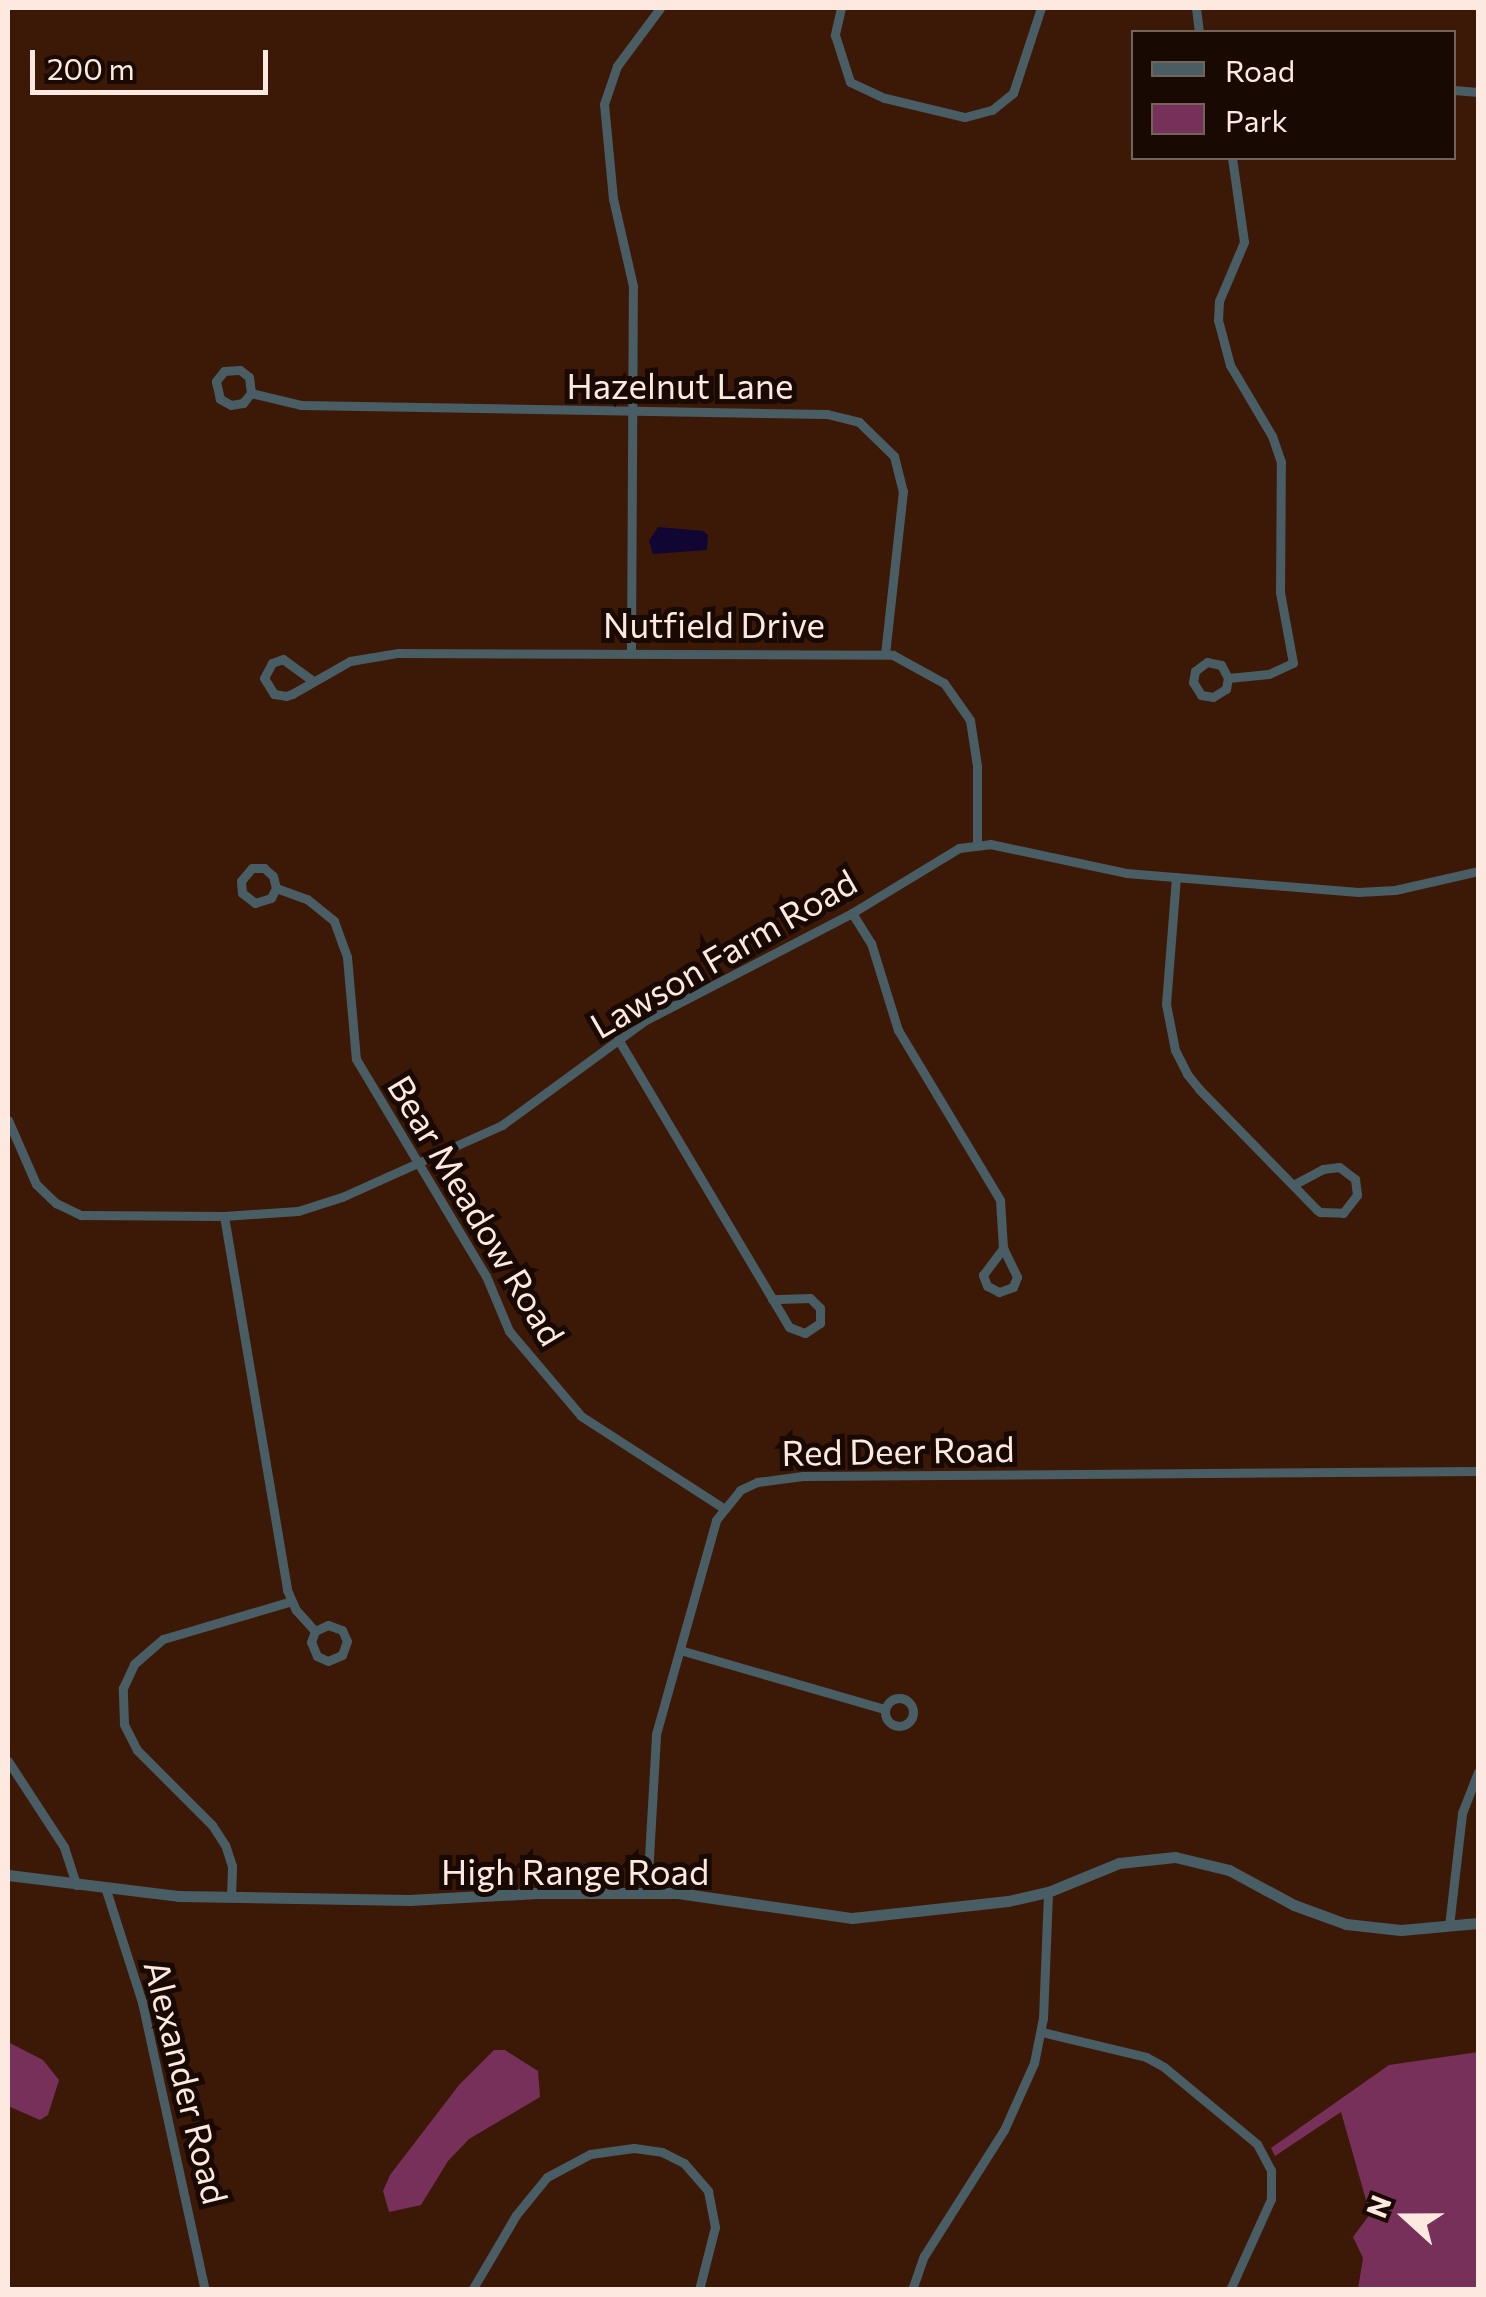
<!DOCTYPE html>
<style>
body{margin:0}
#map{position:relative;width:1486px;height:2297px;overflow:hidden;background:#3c1906;font-family:Commissioner,sans-serif}
div>[style]{position:absolute}
.green>*{inset:0;background:#76305a}
.water>*{inset:0;background:#110534}
.minor>*{height:9px;margin:-4.5px;padding:0 4.5px;transform-origin:4.5px;border-radius:4.5px;background:#495d65}
.minor>.ring{margin:-4.5px;padding:0;box-sizing:content-box;background:none;border:9px solid #495d65;border-radius:50%}
.tertiary>*{height:11px;margin:-5.5px;padding:0 5.5px;transform-origin:5.5px;border-radius:5.5px;background:#495d65}
span{translate:-50% -50%;white-space:nowrap;text-align:center;line-height:1.15;-webkit-text-stroke:10px #190903;paint-order:stroke}
.street-label{font-size:35px;color:#fde9e0}
.frame{position:absolute;inset:0;border:10px solid #fde9e0;pointer-events:none}
.legend{position:absolute;left:1131px;top:30px;width:325px;height:130px;box-sizing:border-box;background:#190903;border:2px solid #74635b;margin:0;padding:12px 18px;list-style:none;font-size:30px;color:#fde9e0}
.legend li{display:flex;align-items:center;gap:20px;height:50px}
.legend b{width:50px;border:2px solid #74635b}
.north{position:absolute;left:1356px;top:2167px;width:100px;height:100px;-webkit-text-stroke:8px #190903;paint-order:stroke;rotate:291deg;font-size:28px;font-weight:700;line-height:40px;text-align:center;color:#fde9e0}
.north::after{content:'';display:block;margin:auto;width:35px;height:45px;background:#fde9e0;clip-path:polygon(50% 0,100% 100%,50% 72%,0 100%)}
.scale{position:absolute;left:30px;top:50px;width:238px;height:45px;box-sizing:border-box;border:5px solid #fde9e0;border-top:0;padding-left:12px;font-size:30px;line-height:35px;white-space:nowrap;color:#fde9e0;-webkit-text-stroke:8px #190903;paint-order:stroke}
</style>
<div id="map">
<div class="green">
<div style="clip-path:polygon(8px 2042px,43px 2060px,59px 2080px,48px 2115px,40px 2120px,8px 2106px)"></div>
<div style="clip-path:polygon(494px 2050px,505px 2050px,538px 2071px,540px 2097px,469px 2139px,448px 2161px,421px 2205px,389px 2212px,383px 2191px,390px 2175px,459px 2085px)"></div>
<div style="clip-path:polygon(1478px 2052px,1478px 2289px,1358px 2289px,1363px 2258px,1353px 2237px,1370px 2214px,1341px 2112px,1275px 2156px,1271px 2148px,1389px 2065px)"></div>
</div>
<div class="water">
<div style="clip-path:polygon(658px 527px,703px 531px,708px 535px,707px 550px,653px 554px,649px 541px)"></div>
</div>
<div class="minor">
<div style="left:841px;top:8px;width:28px;rotate:103deg"></div>
<div style="left:835px;top:35px;width:49px;rotate:72.3deg"></div>
<div style="left:850px;top:82px;width:38px;rotate:25deg"></div>
<div style="left:885px;top:98px;width:82px;rotate:13.4deg"></div>
<div style="left:965px;top:117px;width:28px;rotate:-15deg"></div>
<div style="left:992px;top:110px;width:27px;rotate:-39deg"></div>
<div style="left:1013px;top:93px;width:89px;rotate:-71.8deg"></div>
<div style="left:1196px;top:8px;width:24px;rotate:83deg"></div>
<div style="left:1454px;top:90px;width:24px;rotate:5deg"></div>
<div style="left:251px;top:393px;width:13px;rotate:129deg"></div>
<div style="left:243px;top:403px;width:12px;rotate:171deg"></div>
<div style="left:231px;top:405px;width:13px;rotate:-151deg"></div>
<div style="left:220px;top:399px;width:18px;rotate:-103deg"></div>
<div style="left:216px;top:381px;width:13px;rotate:-51deg"></div>
<div style="left:224px;top:371px;width:16px;rotate:-4deg"></div>
<div style="left:240px;top:370px;width:11px;rotate:38deg"></div>
<div style="left:249px;top:377px;width:16px;rotate:83deg"></div>
<div style="left:251px;top:393px;width:51px;rotate:13.5deg"></div>
<div style="left:301px;top:405px;width:526px;rotate:0.98deg"></div>
<div style="left:827px;top:414px;width:33px;rotate:14deg"></div>
<div style="left:859px;top:422px;width:49px;rotate:44.2deg"></div>
<div style="left:894px;top:456px;width:36px;rotate:76deg"></div>
<div style="left:903px;top:491px;width:164px;rotate:96.3deg"></div>
<div style="left:631px;top:651px;width:365px;rotate:-89.7deg"></div>
<div style="left:633px;top:286px;width:89px;rotate:-102.9deg"></div>
<div style="left:613px;top:199px;width:95px;rotate:-95.4deg"></div>
<div style="left:604px;top:104px;width:40px;rotate:-71.1deg"></div>
<div style="left:617px;top:66px;width:72px;rotate:-53.4deg"></div>
<div style="left:1228px;top:678px;width:15px;rotate:-118deg"></div>
<div style="left:1221px;top:665px;width:14px;rotate:-168deg"></div>
<div style="left:1207px;top:662px;width:15px;rotate:143deg"></div>
<div style="left:1195px;top:671px;width:11px;rotate:100deg"></div>
<div style="left:1193px;top:682px;width:15px;rotate:58deg"></div>
<div style="left:1201px;top:695px;width:12px;rotate:9deg"></div>
<div style="left:1213px;top:697px;width:15px;rotate:-32deg"></div>
<div style="left:1226px;top:689px;width:11px;rotate:-80deg"></div>
<div style="left:1228px;top:678px;width:41px;rotate:-5.6deg"></div>
<div style="left:1269px;top:674px;width:26px;rotate:-25deg"></div>
<div style="left:1293px;top:663px;width:72px;rotate:-100.4deg"></div>
<div style="left:1280px;top:592px;width:130px;rotate:-89.6deg"></div>
<div style="left:1281px;top:462px;width:28px;rotate:-109deg"></div>
<div style="left:1272px;top:436px;width:82px;rotate:-120.6deg"></div>
<div style="left:1230px;top:365px;width:47px;rotate:-104.9deg"></div>
<div style="left:1218px;top:320px;width:19px;rotate:-87deg"></div>
<div style="left:1219px;top:301px;width:64px;rotate:-67deg"></div>
<div style="left:1244px;top:242px;width:85px;rotate:-98.1deg"></div>
<div style="left:313px;top:681px;width:37px;rotate:-144deg"></div>
<div style="left:283px;top:659px;width:12px;rotate:160deg"></div>
<div style="left:272px;top:663px;width:17px;rotate:118deg"></div>
<div style="left:264px;top:678px;width:19px;rotate:58deg"></div>
<div style="left:274px;top:694px;width:12px;rotate:9deg"></div>
<div style="left:286px;top:696px;width:6px;rotate:-18deg"></div>
<div style="left:292px;top:694px;width:67px;rotate:-29.6deg"></div>
<div style="left:350px;top:661px;width:49px;rotate:-9.5deg"></div>
<div style="left:398px;top:653px;width:495px;rotate:0.2deg"></div>
<div style="left:893px;top:655px;width:58px;rotate:28.8deg"></div>
<div style="left:944px;top:683px;width:45px;rotate:54.9deg"></div>
<div style="left:970px;top:720px;width:47px;rotate:81.3deg"></div>
<div style="left:977px;top:766px;width:77px;rotate:90deg"></div>
<div style="left:1176px;top:877px;width:127px;rotate:94.5deg"></div>
<div style="left:1166px;top:1004px;width:47px;rotate:78.9deg"></div>
<div style="left:1175px;top:1050px;width:27px;rotate:63deg"></div>
<div style="left:1187px;top:1074px;width:19px;rotate:51deg"></div>
<div style="left:1199px;top:1089px;width:169px;rotate:45.7deg"></div>
<div style="left:1317px;top:1210px;width:4px;rotate:34deg"></div>
<div style="left:1320px;top:1212px;width:23px;rotate:2deg"></div>
<div style="left:1343px;top:1213px;width:23px;rotate:-52deg"></div>
<div style="left:1357px;top:1195px;width:16px;rotate:-97deg"></div>
<div style="left:1355px;top:1179px;width:20px;rotate:-143deg"></div>
<div style="left:1339px;top:1167px;width:16px;rotate:173deg"></div>
<div style="left:1323px;top:1169px;width:34px;rotate:152deg"></div>
<div style="left:276px;top:888px;width:11px;rotate:117deg"></div>
<div style="left:271px;top:898px;width:17px;rotate:163deg"></div>
<div style="left:255px;top:903px;width:16px;rotate:-142deg"></div>
<div style="left:242px;top:893px;width:12px;rotate:-95deg"></div>
<div style="left:241px;top:881px;width:17px;rotate:-50deg"></div>
<div style="left:252px;top:868px;width:12px"></div>
<div style="left:264px;top:868px;width:12px;rotate:42deg"></div>
<div style="left:273px;top:876px;width:12px;rotate:76deg"></div>
<div style="left:276px;top:888px;width:33px;rotate:20deg"></div>
<div style="left:307px;top:899px;width:35px;rotate:39deg"></div>
<div style="left:334px;top:921px;width:38px;rotate:70deg"></div>
<div style="left:347px;top:957px;width:102px;rotate:85deg"></div>
<div style="left:356px;top:1059px;width:253px;rotate:59.1deg"></div>
<div style="left:486px;top:1276px;width:60px;rotate:67.3deg"></div>
<div style="left:509px;top:1331px;width:111px;rotate:49.7deg"></div>
<div style="left:581px;top:1416px;width:169px;rotate:32.9deg"></div>
<div style="left:852px;top:913px;width:36px;rotate:58deg"></div>
<div style="left:871px;top:943px;width:91px;rotate:72.8deg"></div>
<div style="left:898px;top:1030px;width:198px;rotate:59deg"></div>
<div style="left:1000px;top:1200px;width:48px;rotate:86.4deg"></div>
<div style="left:1003px;top:1248px;width:32px;rotate:64deg"></div>
<div style="left:1017px;top:1277px;width:11px;rotate:112deg"></div>
<div style="left:1013px;top:1287px;width:15px;rotate:160deg"></div>
<div style="left:999px;top:1292px;width:13px;rotate:-153deg"></div>
<div style="left:987px;top:1286px;width:12px;rotate:-110deg"></div>
<div style="left:983px;top:1275px;width:34px;rotate:-53deg"></div>
<div style="left:618px;top:1039px;width:335px;rotate:59.3deg"></div>
<div style="left:789px;top:1327px;width:17px;rotate:21deg"></div>
<div style="left:805px;top:1333px;width:18px;rotate:-34deg"></div>
<div style="left:820px;top:1323px;width:15px;rotate:-90deg"></div>
<div style="left:820px;top:1308px;width:14px;rotate:-135deg"></div>
<div style="left:810px;top:1298px;width:38px;rotate:178deg"></div>
<div style="left:8px;top:1120px;width:70px;rotate:66.4deg"></div>
<div style="left:36px;top:1184px;width:28px;rotate:44deg"></div>
<div style="left:56px;top:1203px;width:28px;rotate:26deg"></div>
<div style="left:81px;top:1215px;width:143px;rotate:0.4deg"></div>
<div style="left:224px;top:1216px;width:74px;rotate:-3.9deg"></div>
<div style="left:298px;top:1211px;width:46px;rotate:-17.7deg"></div>
<div style="left:342px;top:1197px;width:175px;rotate:-24.2deg"></div>
<div style="left:502px;top:1125px;width:176px;rotate:-36.2deg"></div>
<div style="left:644px;top:1021px;width:234px;rotate:-27.4deg"></div>
<div style="left:852px;top:913px;width:125px;rotate:-31.3deg"></div>
<div style="left:959px;top:848px;width:31px;rotate:-7deg"></div>
<div style="left:990px;top:844px;width:139px;rotate:12deg"></div>
<div style="left:1126px;top:873px;width:233px;rotate:4.7deg"></div>
<div style="left:1358px;top:892px;width:37px;rotate:-3deg"></div>
<div style="left:1395px;top:890px;width:85px;rotate:-12.9deg"></div>
<div style="left:224px;top:1216px;width:379px;rotate:80.4deg"></div>
<div style="left:287px;top:1590px;width:22px;rotate:66deg"></div>
<div style="left:296px;top:1610px;width:28px;rotate:48deg"></div>
<div style="left:315px;top:1631px;width:14px;rotate:-25deg"></div>
<div style="left:328px;top:1625px;width:15px;rotate:20deg"></div>
<div style="left:342px;top:1630px;width:12px;rotate:66deg"></div>
<div style="left:347px;top:1641px;width:15px;rotate:110deg"></div>
<div style="left:342px;top:1655px;width:15px;rotate:157deg"></div>
<div style="left:328px;top:1661px;width:12px;rotate:-156deg"></div>
<div style="left:317px;top:1656px;width:15px;rotate:-113deg"></div>
<div style="left:311px;top:1642px;width:12px;rotate:-70deg"></div>
<div style="left:680px;top:1650px;width:213px;rotate:16.1deg"></div>
<div class="ring" style="left:885px;top:1698px;width:19px;height:19px"></div>
<div style="left:8px;top:1761px;width:103px;rotate:56.9deg"></div>
<div style="left:64px;top:1847px;width:40px;rotate:72deg"></div>
<div style="left:106px;top:1890px;width:118px;rotate:72.2deg"></div>
<div style="left:142px;top:2002px;width:295px;rotate:77.7deg"></div>
<div style="left:647px;top:1892px;width:158px;rotate:-86.7deg"></div>
<div style="left:656px;top:1734px;width:222px;rotate:-74.3deg"></div>
<div style="left:716px;top:1520px;width:38px;rotate:-51deg"></div>
<div style="left:740px;top:1490px;width:19px;rotate:-25deg"></div>
<div style="left:757px;top:1482px;width:46px;rotate:-7.4deg"></div>
<div style="left:803px;top:1476px;width:675px;rotate:-0.42deg"></div>
<div style="left:231px;top:1897px;width:31px;rotate:-88deg"></div>
<div style="left:232px;top:1866px;width:22px;rotate:-108deg"></div>
<div style="left:225px;top:1845px;width:24px;rotate:-123deg"></div>
<div style="left:212px;top:1825px;width:106px;rotate:-135deg"></div>
<div style="left:137px;top:1750px;width:29px;rotate:-117deg"></div>
<div style="left:124px;top:1724px;width:36px;rotate:-92deg"></div>
<div style="left:123px;top:1688px;width:26px;rotate:-65deg"></div>
<div style="left:134px;top:1664px;width:38px;rotate:-41deg"></div>
<div style="left:163px;top:1639px;width:134px;rotate:-16.4deg"></div>
<div style="left:1449px;top:1926px;width:114px;rotate:-83.4deg"></div>
<div style="left:1462px;top:1813px;width:44px;rotate:-68.7deg"></div>
<div style="left:1042px;top:2032px;width:107px;rotate:13.5deg"></div>
<div style="left:1146px;top:2057px;width:21px;rotate:29deg"></div>
<div style="left:1164px;top:2067px;width:121px;rotate:39.6deg"></div>
<div style="left:1257px;top:2144px;width:30px;rotate:62deg"></div>
<div style="left:1271px;top:2170px;width:29px;rotate:90deg"></div>
<div style="left:1271px;top:2199px;width:100px;rotate:114.3deg"></div>
<div style="left:472px;top:2290px;width:87px;rotate:-59.6deg"></div>
<div style="left:516px;top:2215px;width:49px;rotate:-50.8deg"></div>
<div style="left:547px;top:2177px;width:49px;rotate:-28.1deg"></div>
<div style="left:590px;top:2154px;width:44px;rotate:-7.8deg"></div>
<div style="left:634px;top:2148px;width:28px;rotate:8deg"></div>
<div style="left:662px;top:2152px;width:25px;rotate:27deg"></div>
<div style="left:684px;top:2163px;width:37px;rotate:49deg"></div>
<div style="left:708px;top:2191px;width:37px;rotate:79deg"></div>
<div style="left:715px;top:2227px;width:65px;rotate:104.3deg"></div>
<div style="left:912px;top:2290px;width:36px;rotate:-71deg"></div>
<div style="left:924px;top:2256px;width:149px;rotate:-57.6deg"></div>
<div style="left:1004px;top:2130px;width:73px;rotate:-65.9deg"></div>
<div style="left:1034px;top:2063px;width:46px;rotate:-78.7deg"></div>
<div style="left:1043px;top:2018px;width:126px;rotate:-87.7deg"></div>
</div>
<div class="tertiary">
<div style="left:8px;top:1875px;width:171px;rotate:7deg"></div>
<div style="left:178px;top:1896px;width:231px;rotate:1deg"></div>
<div style="left:409px;top:1900px;width:129px;rotate:-3.1deg"></div>
<div style="left:538px;top:1893px;width:140px"></div>
<div style="left:678px;top:1893px;width:176px;rotate:8.2deg"></div>
<div style="left:852px;top:1918px;width:157px;rotate:-6.2deg"></div>
<div style="left:1008px;top:1901px;width:41px;rotate:-12.7deg"></div>
<div style="left:1048px;top:1892px;width:77px;rotate:-22.2deg"></div>
<div style="left:1119px;top:1863px;width:56px;rotate:-6.1deg"></div>
<div style="left:1175px;top:1857px;width:56px;rotate:13.5deg"></div>
<div style="left:1229px;top:1870px;width:74px;rotate:28.3deg"></div>
<div style="left:1294px;top:1905px;width:55px;rotate:20.1deg"></div>
<div style="left:1346px;top:1924px;width:55px;rotate:6.2deg"></div>
<div style="left:1401px;top:1930px;width:77px;rotate:-5.2deg"></div>
</div>
<div class="street-label">
<span style="left:680px;top:385px">Hazelnut Lane</span>
<span style="left:714px;top:624px">Nutfield Drive</span>
<span style="left:723px;top:953px;rotate:-30deg">Lawson Farm Road</span>
<span style="left:477px;top:1210px;rotate:59deg">Bear Meadow Road</span>
<span style="left:898px;top:1450px;rotate:-1deg">Red Deer Road</span>
<span style="left:575px;top:1871px">High Range Road</span>
<span style="left:187px;top:2082px;rotate:76deg">Alexander Road</span>
</div>
<div class="frame"></div>
<ul class="legend">
<li><b style="height:12px;background:#495d65"></b>Road</li>
<li><b style="height:28px;background:#76305a"></b>Park</li>
</ul>
<div class="north">N</div>
<div class="scale">200 m</div>
</div>
